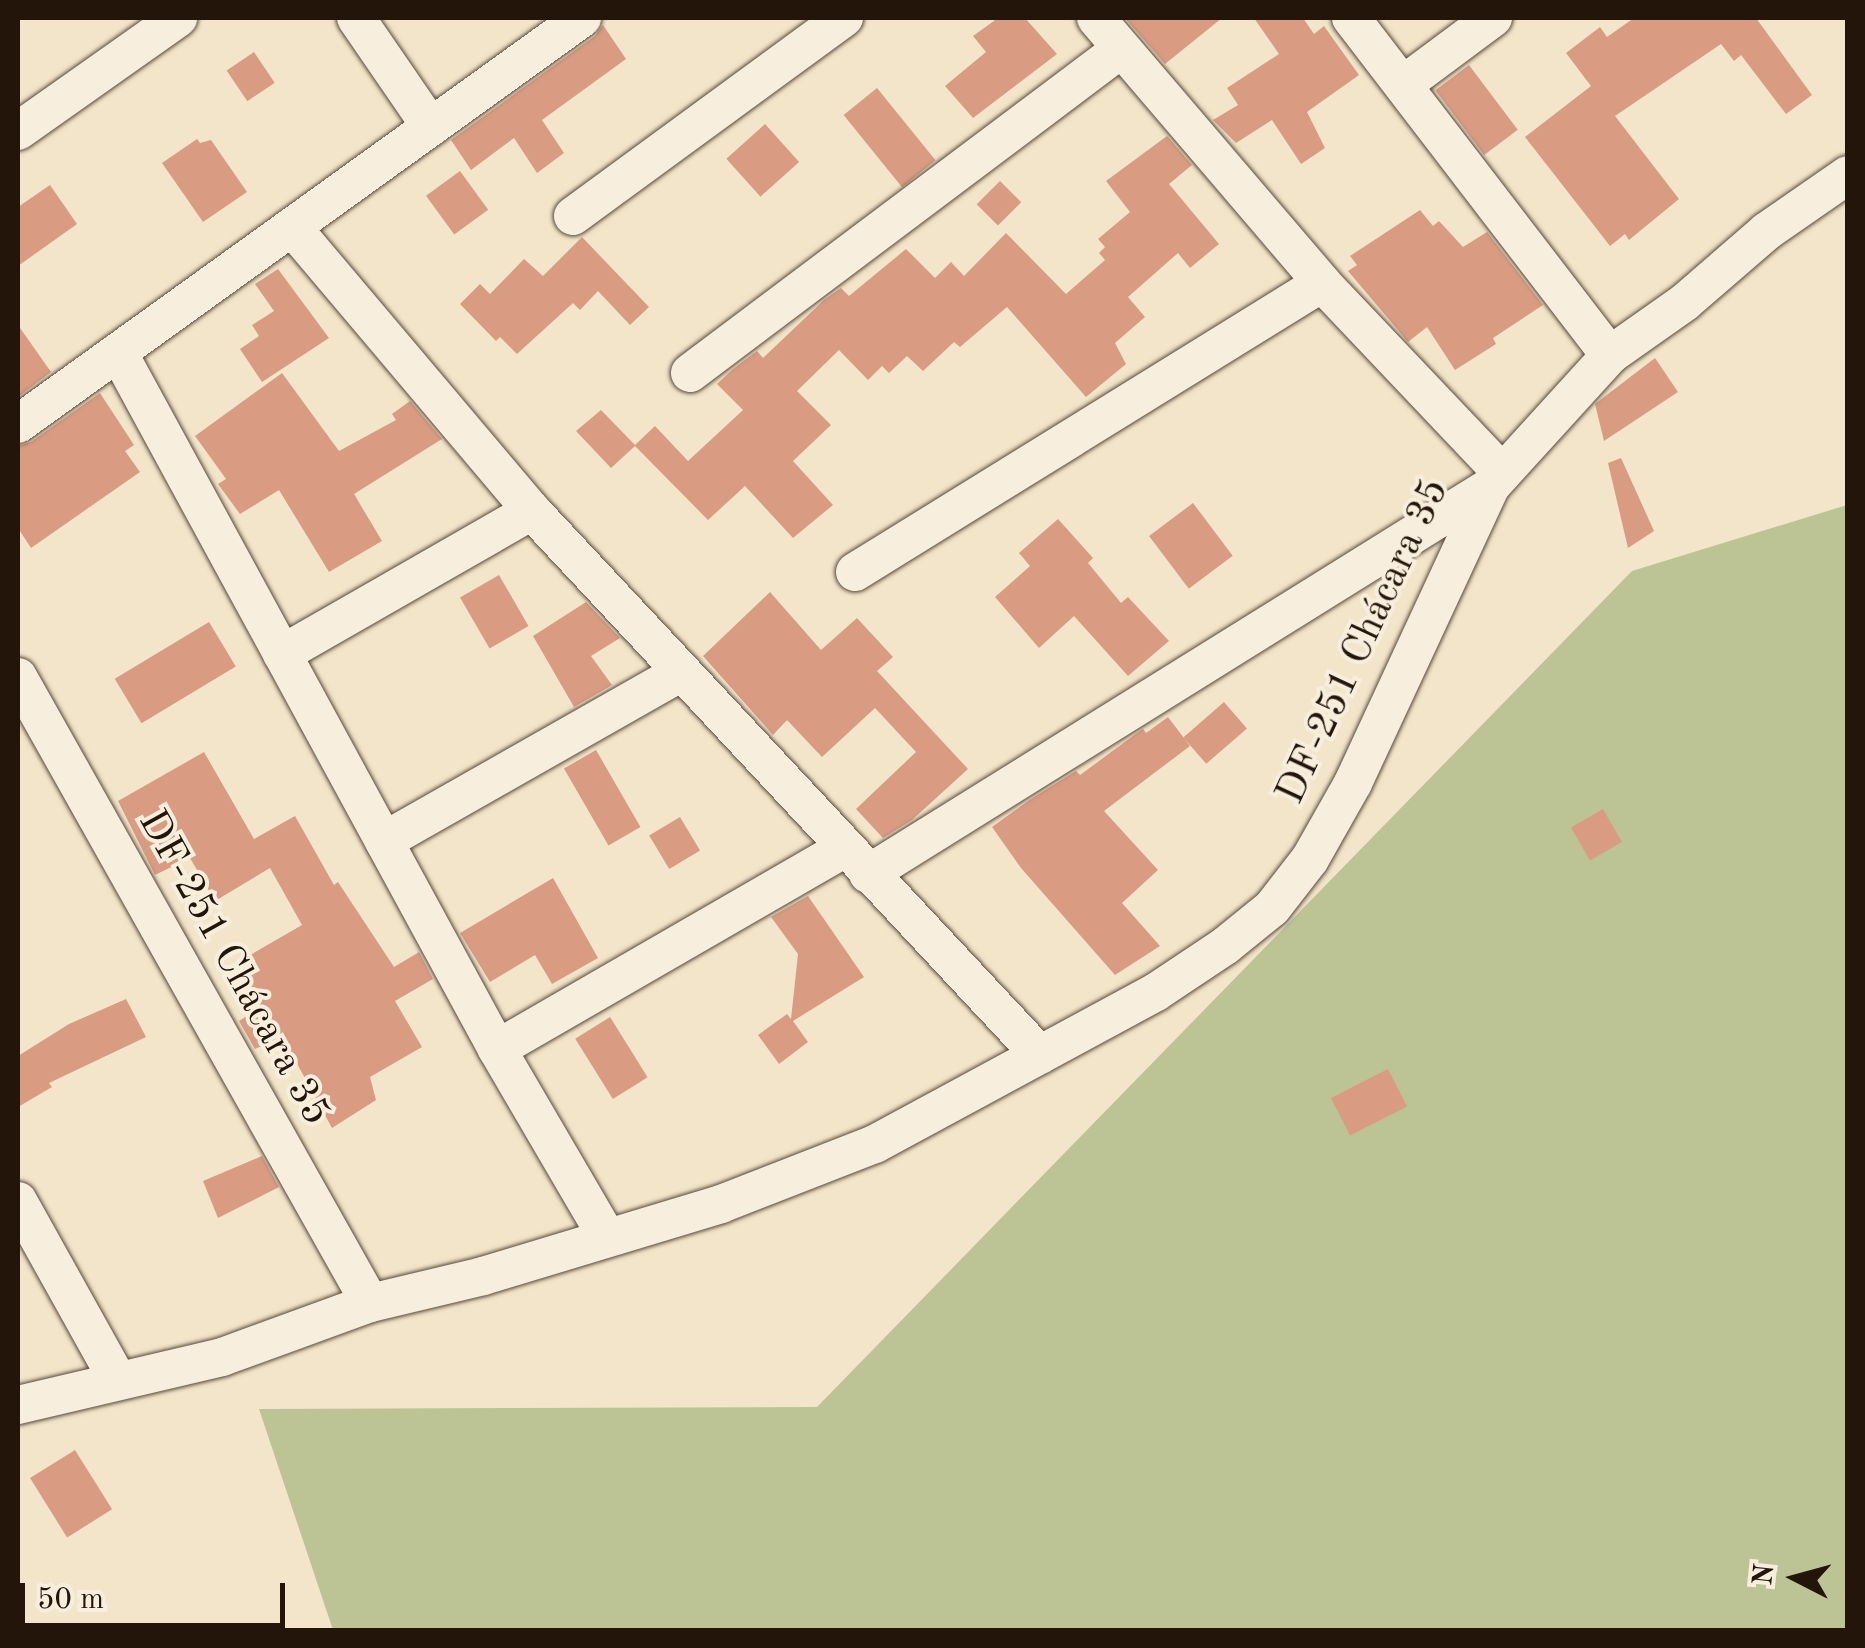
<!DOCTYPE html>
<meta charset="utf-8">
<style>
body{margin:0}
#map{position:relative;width:1865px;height:1648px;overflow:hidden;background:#f3e5ca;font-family:"Old Standard TT",serif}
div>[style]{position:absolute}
.green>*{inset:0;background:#bcc496}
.building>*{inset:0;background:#d99c83;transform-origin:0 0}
.roads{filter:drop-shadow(0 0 2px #58493b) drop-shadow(0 0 2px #58493b)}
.minor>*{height:38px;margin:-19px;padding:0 19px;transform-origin:19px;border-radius:19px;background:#f7eedd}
span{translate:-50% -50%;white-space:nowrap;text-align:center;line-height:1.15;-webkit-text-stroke:8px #f7eedd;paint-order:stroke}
.street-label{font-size:40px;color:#24150b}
.frame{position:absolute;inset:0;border:20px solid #24150b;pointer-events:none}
.north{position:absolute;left:1745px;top:1528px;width:100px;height:100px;-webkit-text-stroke:8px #f7eedd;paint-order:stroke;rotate:276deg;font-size:28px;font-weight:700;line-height:40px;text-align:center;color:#24150b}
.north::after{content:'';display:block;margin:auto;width:35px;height:45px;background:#24150b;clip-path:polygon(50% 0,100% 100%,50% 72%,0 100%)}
.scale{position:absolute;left:20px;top:1583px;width:265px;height:45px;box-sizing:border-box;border:5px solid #24150b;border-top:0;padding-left:12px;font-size:30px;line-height:35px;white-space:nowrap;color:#24150b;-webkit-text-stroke:8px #f7eedd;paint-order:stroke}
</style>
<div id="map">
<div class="green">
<div style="clip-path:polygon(1847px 505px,1847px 1630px,333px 1630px,259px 1409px,817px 1407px,1632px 571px)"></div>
</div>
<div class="building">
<div style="clip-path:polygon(998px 18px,1025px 18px,1057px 54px,973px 118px,945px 86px,986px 52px,973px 36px)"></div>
<div style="clip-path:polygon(1125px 18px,1222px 18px,1165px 64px)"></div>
<div style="clip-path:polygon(1254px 18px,1303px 18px,1314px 34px,1324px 26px,1359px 75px,1307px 112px,1325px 148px,1301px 164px,1272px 120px,1236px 143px,1213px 120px,1238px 105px,1227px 88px,1279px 54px)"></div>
<div style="clip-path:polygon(1634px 18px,1756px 18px,1812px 95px,1786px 114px,1741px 55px,1734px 61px,1721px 44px,1615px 116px,1679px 199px,1629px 240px,1625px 234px,1610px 246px,1525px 137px,1591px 86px,1566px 53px,1600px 27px,1607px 37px)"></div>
<div style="clip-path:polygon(603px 25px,626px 59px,542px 120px,564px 153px,537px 173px,514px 138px,471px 170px,451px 140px,595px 36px)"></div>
<div style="left:254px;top:52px;width:37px;height:33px;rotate:56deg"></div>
<div style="left:1469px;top:65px;width:81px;height:42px;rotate:53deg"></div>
<div style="left:877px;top:88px;width:93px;height:43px;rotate:51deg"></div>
<div style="left:765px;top:124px;width:51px;height:52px;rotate:48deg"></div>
<div style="clip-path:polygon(1167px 136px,1192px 165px,1169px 184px,1219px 244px,1190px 268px,1178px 253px,1128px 297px,1145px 317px,1115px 343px,1126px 364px,1086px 397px,1007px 307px,960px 347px,954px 342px,923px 371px,907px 356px,889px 373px,882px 366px,868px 380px,839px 350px,797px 391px,831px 425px,793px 461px,833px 505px,793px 538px,745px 486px,708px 520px,635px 446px,611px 468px,576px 431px,601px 410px,635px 445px,655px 426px,688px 461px,743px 410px,717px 384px,732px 370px,757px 351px,763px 358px,824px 300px,841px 288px,849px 296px,906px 249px,935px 278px,951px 262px,964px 276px,1006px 233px,1066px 294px,1105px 260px,1099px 253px,1105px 247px,1098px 239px,1130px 212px,1106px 181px)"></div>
<div style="clip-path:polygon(197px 139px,200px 143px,211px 140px,247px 192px,203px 222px,162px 163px)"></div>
<div style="left:460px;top:171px;width:48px;height:42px;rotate:54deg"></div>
<div style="left:1000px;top:181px;width:30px;height:33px;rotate:45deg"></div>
<div style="clip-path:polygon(50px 185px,77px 224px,18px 266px,18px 207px)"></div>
<div style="clip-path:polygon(1420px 210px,1433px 226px,1439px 221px,1463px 247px,1487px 232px,1543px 305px,1493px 338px,1496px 344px,1455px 370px,1427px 327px,1408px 342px,1348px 271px,1357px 265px,1350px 256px)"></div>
<div style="clip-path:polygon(582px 237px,649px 307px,630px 325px,598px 291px,580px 310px,573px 303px,517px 354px,500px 337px,496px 341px,460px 304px,480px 284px,490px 294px,524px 259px,543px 276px)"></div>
<div style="clip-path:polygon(278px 269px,329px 338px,262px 382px,240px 349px,259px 336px,252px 325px,274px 311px,255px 284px)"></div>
<div style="clip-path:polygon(18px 325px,51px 372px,18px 397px)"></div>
<div style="clip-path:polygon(1655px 358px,1678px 392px,1604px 441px,1595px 404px)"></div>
<div style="clip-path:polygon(282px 373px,339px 451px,396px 420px,392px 414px,410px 401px,442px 439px,354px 494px,382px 541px,329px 572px,279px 490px,240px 514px,218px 484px,226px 479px,195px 436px)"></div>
<div style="clip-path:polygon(100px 393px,134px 445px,125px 451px,140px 472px,31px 548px,18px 528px,18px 446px,31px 442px)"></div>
<div style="clip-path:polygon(1621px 458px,1654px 531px,1628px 548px,1608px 463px)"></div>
<div style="left:1193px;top:503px;width:66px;height:55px;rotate:53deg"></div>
<div style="clip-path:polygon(1058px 519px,1093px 558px,1088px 563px,1121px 603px,1128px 597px,1169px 641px,1128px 676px,1074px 616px,1039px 648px,995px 597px,1030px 566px,1019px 553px)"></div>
<div style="left:499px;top:575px;width:59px;height:45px;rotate:60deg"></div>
<div style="clip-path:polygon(770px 592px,821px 650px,857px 618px,893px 657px,877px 671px,968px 769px,912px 820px,883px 838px,856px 809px,916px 752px,875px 708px,822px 757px,787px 720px,773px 735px,703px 656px)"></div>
<div style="clip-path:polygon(586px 602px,620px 638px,591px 656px,612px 685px,574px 707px,533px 636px)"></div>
<div style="left:209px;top:622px;width:52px;height:110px;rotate:59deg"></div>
<div style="left:1224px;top:702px;width:35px;height:54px;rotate:49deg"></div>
<div style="clip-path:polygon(1168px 717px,1190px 746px,1104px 811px,1158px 870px,1122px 903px,1160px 946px,1115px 975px,1021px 868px,992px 827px,1031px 799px,1076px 771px,1080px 775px,1137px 733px,1143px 729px,1146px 733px)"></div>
<div style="left:596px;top:750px;width:89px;height:37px;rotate:60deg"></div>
<div style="clip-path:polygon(204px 752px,254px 839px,295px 816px,334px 885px,338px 882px,394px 967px,419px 952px,433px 979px,395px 1001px,422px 1047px,370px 1077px,376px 1100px,332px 1128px,282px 1036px,255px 1049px,239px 1021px,255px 1011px,233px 965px,302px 925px,270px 868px,215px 901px,190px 858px,155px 875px,118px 801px)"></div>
<div style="left:1603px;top:809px;width:38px;height:37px;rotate:60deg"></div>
<div style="left:680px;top:817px;width:39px;height:36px;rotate:59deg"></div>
<div style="clip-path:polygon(553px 878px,598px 958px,552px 984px,535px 955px,490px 982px,460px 933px)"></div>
<div style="clip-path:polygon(808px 896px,864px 977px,793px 1021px,808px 1042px,779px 1064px,758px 1035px,787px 1014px,791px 1019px,798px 954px,771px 917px)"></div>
<div style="clip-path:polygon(126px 999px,146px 1037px,49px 1083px,52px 1087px,18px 1107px,18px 1056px,69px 1024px)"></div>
<div style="left:610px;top:1017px;width:71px;height:41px;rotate:58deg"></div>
<div style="left:1388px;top:1069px;width:42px;height:64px;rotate:63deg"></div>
<div style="clip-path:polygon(262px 1156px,279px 1187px,218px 1218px,203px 1181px)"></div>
<div style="left:75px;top:1450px;width:70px;height:53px;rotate:58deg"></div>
</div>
<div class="roads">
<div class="minor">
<div style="left:356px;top:18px;width:132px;rotate:55.5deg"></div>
<div style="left:1096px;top:18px;width:348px;rotate:49.5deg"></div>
<div style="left:1322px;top:283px;width:262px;rotate:46.5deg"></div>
<div style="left:1351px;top:18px;width:425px;rotate:52.5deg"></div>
<div style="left:1404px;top:84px;width:111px;rotate:-36.6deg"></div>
<div style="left:18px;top:131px;width:196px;rotate:-35.2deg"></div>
<div style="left:573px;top:216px;width:336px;rotate:-36.2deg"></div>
<div style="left:292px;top:227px;width:372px;rotate:49.8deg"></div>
<div style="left:532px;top:511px;width:744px;rotate:46.96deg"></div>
<div style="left:118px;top:352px;width:793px;rotate:61.46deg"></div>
<div style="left:497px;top:1049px;width:218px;rotate:59.7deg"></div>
<div style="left:690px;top:373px;width:539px;rotate:-36.93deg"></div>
<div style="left:18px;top:424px;width:695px;rotate:-35.75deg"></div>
<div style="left:855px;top:572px;width:549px;rotate:-31.75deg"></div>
<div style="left:282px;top:654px;width:288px;rotate:-29.8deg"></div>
<div style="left:18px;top:677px;width:718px;rotate:60.65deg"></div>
<div style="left:384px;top:841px;width:342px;rotate:-29.6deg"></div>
<div style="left:868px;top:874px;width:734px;rotate:-31.91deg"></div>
<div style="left:497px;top:1049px;width:401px;rotate:-30deg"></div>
<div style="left:18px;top:1201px;width:206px;rotate:60.9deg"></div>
<div style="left:18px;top:1405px;width:210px;rotate:-13.2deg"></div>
<div style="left:222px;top:1357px;width:158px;rotate:-20deg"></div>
<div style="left:370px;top:1303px;width:116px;rotate:-13.4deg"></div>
<div style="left:483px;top:1276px;width:249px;rotate:-16.8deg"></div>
<div style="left:721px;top:1204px;width:165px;rotate:-21.3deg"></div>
<div style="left:875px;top:1144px;width:319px;rotate:-28.4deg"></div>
<div style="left:1156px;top:992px;width:83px;rotate:-33.7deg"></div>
<div style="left:1225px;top:946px;width:60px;rotate:-39deg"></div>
<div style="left:1272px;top:908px;width:62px;rotate:-52.2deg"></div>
<div style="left:1310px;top:859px;width:87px;rotate:-60.5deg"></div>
<div style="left:1353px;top:783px;width:327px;rotate:-65.1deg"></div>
<div style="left:1491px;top:486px;width:177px;rotate:-47.7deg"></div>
<div style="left:1610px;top:355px;width:92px;rotate:-35.2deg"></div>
<div style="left:1685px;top:302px;width:108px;rotate:-40.9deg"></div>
<div style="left:1767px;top:231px;width:98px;rotate:-34.7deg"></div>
</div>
</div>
<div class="street-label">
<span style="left:1364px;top:642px;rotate:-65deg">DF-251 Chácara 35</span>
<span style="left:233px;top:968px;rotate:61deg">DF-251 Chácara 35</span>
</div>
<div class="frame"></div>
<div class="north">N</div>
<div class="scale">50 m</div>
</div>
